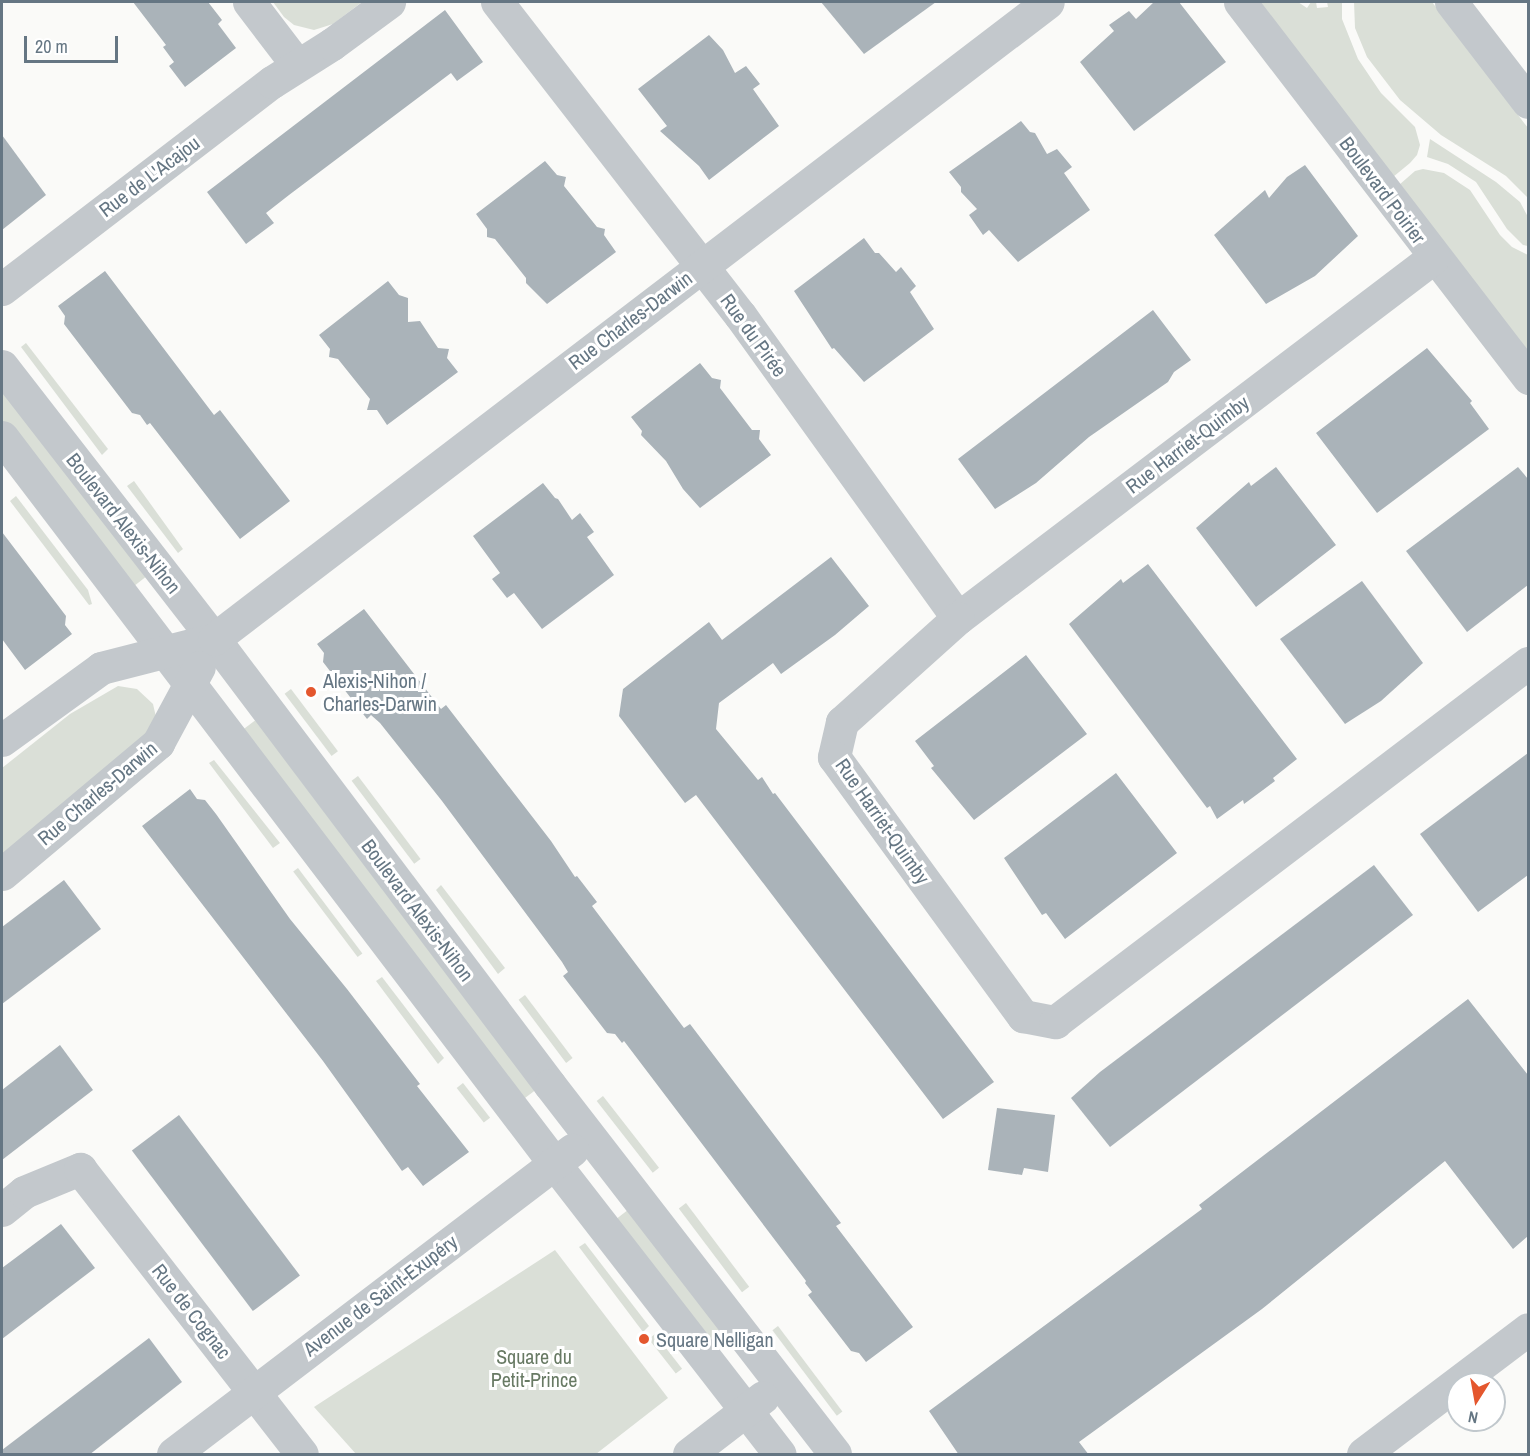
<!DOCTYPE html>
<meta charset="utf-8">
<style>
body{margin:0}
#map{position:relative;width:1530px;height:1456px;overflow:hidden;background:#fafaf8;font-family:"Archivo Narrow",sans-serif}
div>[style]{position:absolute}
.green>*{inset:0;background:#dadfd7;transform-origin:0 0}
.building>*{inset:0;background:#aab3b9;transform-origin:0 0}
.minor>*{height:33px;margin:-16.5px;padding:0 16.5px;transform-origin:16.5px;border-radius:16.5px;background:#c3c8cc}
.dots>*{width:16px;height:16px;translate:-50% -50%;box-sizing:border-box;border:3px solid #fff;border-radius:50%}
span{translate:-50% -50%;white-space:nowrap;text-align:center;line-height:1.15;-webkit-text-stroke:6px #fff;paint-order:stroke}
.street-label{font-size:20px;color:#657683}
.poi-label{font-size:20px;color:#657683}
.left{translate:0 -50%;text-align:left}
.park-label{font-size:20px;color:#687a64}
.frame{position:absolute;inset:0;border:3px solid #657683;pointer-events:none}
.north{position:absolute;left:1446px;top:1372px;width:60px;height:60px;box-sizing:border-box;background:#fff;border:2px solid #c1c8cd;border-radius:50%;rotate:191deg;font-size:16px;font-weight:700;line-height:24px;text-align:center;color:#657683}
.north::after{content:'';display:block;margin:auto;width:21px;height:27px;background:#e4572e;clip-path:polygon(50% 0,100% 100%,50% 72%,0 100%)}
.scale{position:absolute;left:24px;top:36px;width:94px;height:27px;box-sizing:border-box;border:3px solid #657683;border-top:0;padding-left:8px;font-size:18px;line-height:21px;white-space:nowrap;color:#657683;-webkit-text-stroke:4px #fff;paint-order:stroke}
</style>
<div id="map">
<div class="green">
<div style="clip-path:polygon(273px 2px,362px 2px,333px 24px,314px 30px,294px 25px,284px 17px)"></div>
<div style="clip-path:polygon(1256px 2px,1298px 2px,1307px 8px,1311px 2px,1316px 2px,1317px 8px,1328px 7px,1327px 2px,1342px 2px,1342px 19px,1358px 59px,1381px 93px,1415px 127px,1420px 145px,1417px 155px,1410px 163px,1393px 177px)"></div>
<div style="clip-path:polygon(1354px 2px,1432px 2px,1528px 128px,1528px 198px,1506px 176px,1441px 135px,1400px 100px,1367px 57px,1355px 28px)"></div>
<div style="clip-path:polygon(1430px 139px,1496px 182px,1520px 202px,1528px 217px,1528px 246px,1523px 245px,1507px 229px,1476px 182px,1448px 164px,1427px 157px)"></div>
<div style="clip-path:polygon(1423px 169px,1444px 173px,1470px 190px,1500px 235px,1512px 247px,1528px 255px,1528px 355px,1399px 185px,1415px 171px)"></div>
<div style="clip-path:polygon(26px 343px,108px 449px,102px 455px,21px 347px)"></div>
<div style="clip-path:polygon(2px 378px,152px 572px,129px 590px,2px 422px)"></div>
<div style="clip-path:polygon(134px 481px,183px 549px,178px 553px,127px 486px)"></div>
<div style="clip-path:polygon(16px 496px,88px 590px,92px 604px,89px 605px,10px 501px)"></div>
<div style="clip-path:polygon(118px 686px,137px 689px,153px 704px,156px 717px,155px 729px,2px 865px,2px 768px,70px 714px)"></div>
<div style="left:291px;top:689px;width:78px;height:8px;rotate:53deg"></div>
<div style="left:261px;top:716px;width:464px;height:27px;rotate:53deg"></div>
<div style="clip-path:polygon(214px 760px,280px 843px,273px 848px,209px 763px)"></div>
<div style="left:358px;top:776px;width:104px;height:8px;rotate:53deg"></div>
<div style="left:298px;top:868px;width:107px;height:6px;rotate:53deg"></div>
<div style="clip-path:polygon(441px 885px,505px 968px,498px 974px,436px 890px)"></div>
<div style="clip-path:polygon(382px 977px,444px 1058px,438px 1064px,376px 981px)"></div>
<div style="left:525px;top:995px;width:79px;height:8px;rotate:53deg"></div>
<div style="left:463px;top:1083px;width:44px;height:8px;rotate:52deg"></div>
<div style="left:603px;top:1096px;width:91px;height:8px;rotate:52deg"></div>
<div style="left:686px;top:1203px;width:105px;height:9px;rotate:53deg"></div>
<div style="left:633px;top:1206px;width:158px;height:27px;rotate:52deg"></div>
<div style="clip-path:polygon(585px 1243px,649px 1326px,643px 1332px,579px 1247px)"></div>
<div style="clip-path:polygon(555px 1250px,668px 1398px,596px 1454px,356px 1454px,314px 1407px)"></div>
<div style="left:778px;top:1326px;width:107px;height:7px;rotate:53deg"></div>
<div style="left:655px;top:1334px;width:44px;height:8px;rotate:52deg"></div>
</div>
<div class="building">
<div style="clip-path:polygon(133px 2px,208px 2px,222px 20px,218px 24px,236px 48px,185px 87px,169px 66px,174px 62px,163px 47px,166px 45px)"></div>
<div style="clip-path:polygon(821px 2px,936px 2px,864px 54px)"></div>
<div style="clip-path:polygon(1154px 2px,1179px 2px,1226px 62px,1134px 131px,1080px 62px,1114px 31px,1109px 25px,1129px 11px,1136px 19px)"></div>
<div style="clip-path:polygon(445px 10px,483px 62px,457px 81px,451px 73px,289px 195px,266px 213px,274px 223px,246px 244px,207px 192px)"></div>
<div style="clip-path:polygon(709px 35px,723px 50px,735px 73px,746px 66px,760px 84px,753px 89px,779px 126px,709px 180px,699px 166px,660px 131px,667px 126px,638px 89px)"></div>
<div style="clip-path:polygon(1021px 121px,1030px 132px,1035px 133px,1047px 154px,1057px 149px,1072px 167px,1064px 173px,1090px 210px,1018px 262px,989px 230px,983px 235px,969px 215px,977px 209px,961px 192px,961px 187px,949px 172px)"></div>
<div style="clip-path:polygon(2px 135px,46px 195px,2px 230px)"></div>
<div style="clip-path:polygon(545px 161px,557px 175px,566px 177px,564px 186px,597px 227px,605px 229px,604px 235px,616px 252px,547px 304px,526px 283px,526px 278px,495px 239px,487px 237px,487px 229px,476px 214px)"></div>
<div style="clip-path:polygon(1305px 165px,1358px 236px,1315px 276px,1266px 304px,1214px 235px,1265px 190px,1269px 198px,1287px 177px)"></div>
<div style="clip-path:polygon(864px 238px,875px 253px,879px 253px,896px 272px,901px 267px,916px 286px,910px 292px,934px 329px,864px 382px,834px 348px,832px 349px,794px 291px)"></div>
<div style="clip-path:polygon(105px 271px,214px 415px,220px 410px,290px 501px,240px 539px,150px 423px,147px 425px,140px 415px,132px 413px,64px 324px,65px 316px,58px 306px)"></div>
<div style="clip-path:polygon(388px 281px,399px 295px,408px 298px,408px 322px,420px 321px,438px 348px,449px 349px,447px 358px,458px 372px,387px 425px,377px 410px,367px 410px,370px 399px,338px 359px,329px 357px,330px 349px,319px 335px)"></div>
<div style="clip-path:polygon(1153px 310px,1191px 360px,1174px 372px,1168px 382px,1089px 437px,1036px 483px,995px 509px,958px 459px)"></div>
<div style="clip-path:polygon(1427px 348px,1472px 401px,1470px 403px,1489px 429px,1377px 513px,1316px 433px)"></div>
<div style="clip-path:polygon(700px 363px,712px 378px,721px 380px,720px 388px,752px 430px,760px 430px,759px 439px,771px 455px,700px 508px,683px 489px,666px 461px,641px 435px,642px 431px,631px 417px)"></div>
<div style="clip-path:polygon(1276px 467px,1336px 545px,1256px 607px,1196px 528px,1249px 482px,1251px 486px)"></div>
<div style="clip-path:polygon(1518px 467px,1528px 479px,1528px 585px,1467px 632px,1406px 551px)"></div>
<div style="clip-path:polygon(543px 483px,555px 498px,558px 499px,572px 520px,580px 513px,594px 532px,587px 537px,614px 575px,542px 629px,514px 593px,507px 598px,492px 579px,500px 573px,473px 536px)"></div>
<div style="clip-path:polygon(2px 532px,66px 616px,65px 625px,72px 634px,25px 670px,2px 639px)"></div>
<div style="clip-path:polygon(831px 557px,869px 606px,835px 635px,781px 674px,773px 663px,719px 703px,716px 729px,758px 780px,762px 777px,773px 794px,775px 793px,994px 1082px,943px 1119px,696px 795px,685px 803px,619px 716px,623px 689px,709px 622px,722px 640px)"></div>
<div style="clip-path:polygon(1148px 564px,1297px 759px,1273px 778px,1275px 781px,1263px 790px,1244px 804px,1243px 800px,1217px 819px,1210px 806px,1207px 808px,1069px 624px,1121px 579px,1123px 583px)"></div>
<div style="clip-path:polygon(1362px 581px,1423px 663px,1381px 701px,1345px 724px,1280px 639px)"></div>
<div style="clip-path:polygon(364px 609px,441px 709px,446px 705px,551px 841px,575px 877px,577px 876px,597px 902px,592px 906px,684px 1028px,690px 1024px,841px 1223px,836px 1226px,913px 1327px,866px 1362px,859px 1353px,851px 1351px,808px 1295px,812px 1292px,805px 1283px,806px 1281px,624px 1041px,622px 1043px,615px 1034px,607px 1033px,563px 976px,568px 972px,562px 962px,442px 801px,380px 723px,371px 715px,367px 719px,323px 662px,324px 653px,317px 644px)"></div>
<div style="clip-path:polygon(1026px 655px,1087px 734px,974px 820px,931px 768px,934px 766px,915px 741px)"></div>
<div style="clip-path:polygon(1528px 753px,1528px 875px,1478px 912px,1420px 834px)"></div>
<div style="clip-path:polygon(1116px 773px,1177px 853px,1065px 939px,1046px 913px,1042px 915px,1004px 858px)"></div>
<div style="clip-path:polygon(190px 789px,197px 799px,205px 800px,216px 814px,290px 919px,347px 989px,420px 1084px,417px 1086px,469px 1152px,423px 1186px,408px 1167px,402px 1171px,323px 1061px,142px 826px)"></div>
<div style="clip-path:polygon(1374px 865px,1413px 915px,1110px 1147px,1071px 1098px,1100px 1072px)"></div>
<div style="clip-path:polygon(64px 880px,101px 929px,2px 1004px,2px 927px)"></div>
<div style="clip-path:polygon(1468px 999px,1528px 1075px,1528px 1236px,1513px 1249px,1445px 1161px,1262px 1309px,1079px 1442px,1089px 1455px,959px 1455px,929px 1411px,1202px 1209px,1199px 1205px)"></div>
<div style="clip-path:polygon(60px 1045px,93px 1090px,2px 1160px,2px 1090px)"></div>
<div style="clip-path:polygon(997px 1108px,1055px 1115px,1048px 1172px,1024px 1168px,1022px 1175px,988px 1170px)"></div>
<div style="left:179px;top:1115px;width:201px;height:59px;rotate:53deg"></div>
<div style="clip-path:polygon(61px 1224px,95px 1268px,2px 1339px,2px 1268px)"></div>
<div style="clip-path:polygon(149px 1338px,182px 1382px,89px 1455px,2px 1455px,2px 1450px)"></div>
</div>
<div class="minor">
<div style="left:249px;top:2px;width:79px;rotate:52.7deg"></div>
<div style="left:497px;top:2px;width:396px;rotate:52.2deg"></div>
<div style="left:740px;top:315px;width:373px;rotate:54.3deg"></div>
<div style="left:1240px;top:2px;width:474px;rotate:52.5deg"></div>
<div style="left:1451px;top:2px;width:126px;rotate:52.4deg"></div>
<div style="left:1434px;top:257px;width:597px;rotate:142.82deg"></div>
<div style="left:958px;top:618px;width:156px;rotate:138.1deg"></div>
<div style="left:842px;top:722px;width:36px;rotate:103deg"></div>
<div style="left:834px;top:757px;width:321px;rotate:53.9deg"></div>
<div style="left:1023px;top:1016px;width:33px;rotate:11deg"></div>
<div style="left:1055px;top:1022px;width:594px;rotate:-37.2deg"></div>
<div style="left:2px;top:289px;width:340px;rotate:-37.5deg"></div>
<div style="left:272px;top:82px;width:71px;rotate:-32.3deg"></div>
<div style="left:332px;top:44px;width:71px;rotate:-36.4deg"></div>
<div style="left:2px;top:366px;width:346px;rotate:52.2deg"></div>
<div style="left:214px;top:639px;width:558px;rotate:53.01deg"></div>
<div style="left:550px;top:1085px;width:466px;rotate:52.3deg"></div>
<div style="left:2px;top:437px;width:912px;rotate:52.75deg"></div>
<div style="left:554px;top:1163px;width:368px;rotate:52.2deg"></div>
<div style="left:2px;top:740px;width:122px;rotate:-36deg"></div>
<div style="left:101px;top:668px;width:117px;rotate:-14.4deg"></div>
<div style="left:214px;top:639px;width:1049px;rotate:-37.37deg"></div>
<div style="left:2px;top:874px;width:204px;rotate:-40deg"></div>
<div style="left:158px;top:743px;width:86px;rotate:-61.7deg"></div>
<div style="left:2px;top:1210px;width:28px;rotate:-39deg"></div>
<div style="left:24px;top:1192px;width:61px;rotate:-22.3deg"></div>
<div style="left:80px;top:1169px;width:361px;rotate:52.1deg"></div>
<div style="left:173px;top:1454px;width:502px;rotate:-37.3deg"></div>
<div style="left:689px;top:1454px;width:93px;rotate:-37.6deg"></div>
<div style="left:1363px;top:1454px;width:207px;rotate:-37.1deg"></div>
</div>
<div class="dots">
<div style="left:311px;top:692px;background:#e4572e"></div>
<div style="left:644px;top:1339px;background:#e4572e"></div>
</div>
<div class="street-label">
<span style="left:149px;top:176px;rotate:-37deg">Rue de L'Acajou</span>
<span style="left:1383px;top:190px;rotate:53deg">Boulevard Poirier</span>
<span style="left:630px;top:320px;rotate:-37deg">Rue Charles-Darwin</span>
<span style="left:754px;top:335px;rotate:54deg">Rue du Pirée</span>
<span style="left:1187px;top:444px;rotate:-37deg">Rue Harriet-Quimby</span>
<span style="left:124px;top:523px;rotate:52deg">Boulevard Alexis-Nihon</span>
<span style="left:97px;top:793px;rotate:-40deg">Rue Charles-Darwin</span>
<span style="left:883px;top:821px;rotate:55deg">Rue Harriet-Quimby</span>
<span style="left:418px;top:910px;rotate:53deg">Boulevard Alexis-Nihon</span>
<span style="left:380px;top:1295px;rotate:-37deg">Avenue de Saint-Exupéry</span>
<span style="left:192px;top:1311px;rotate:52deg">Rue de Cognac</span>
</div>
<div class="poi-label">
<span class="left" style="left:323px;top:692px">Alexis-Nihon /<br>Charles-Darwin</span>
<span class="left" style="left:656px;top:1339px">Square Nelligan</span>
</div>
<div class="park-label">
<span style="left:534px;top:1368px">Square du<br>Petit-Prince</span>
</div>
<div class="frame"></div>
<div class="north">N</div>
<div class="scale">20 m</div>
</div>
